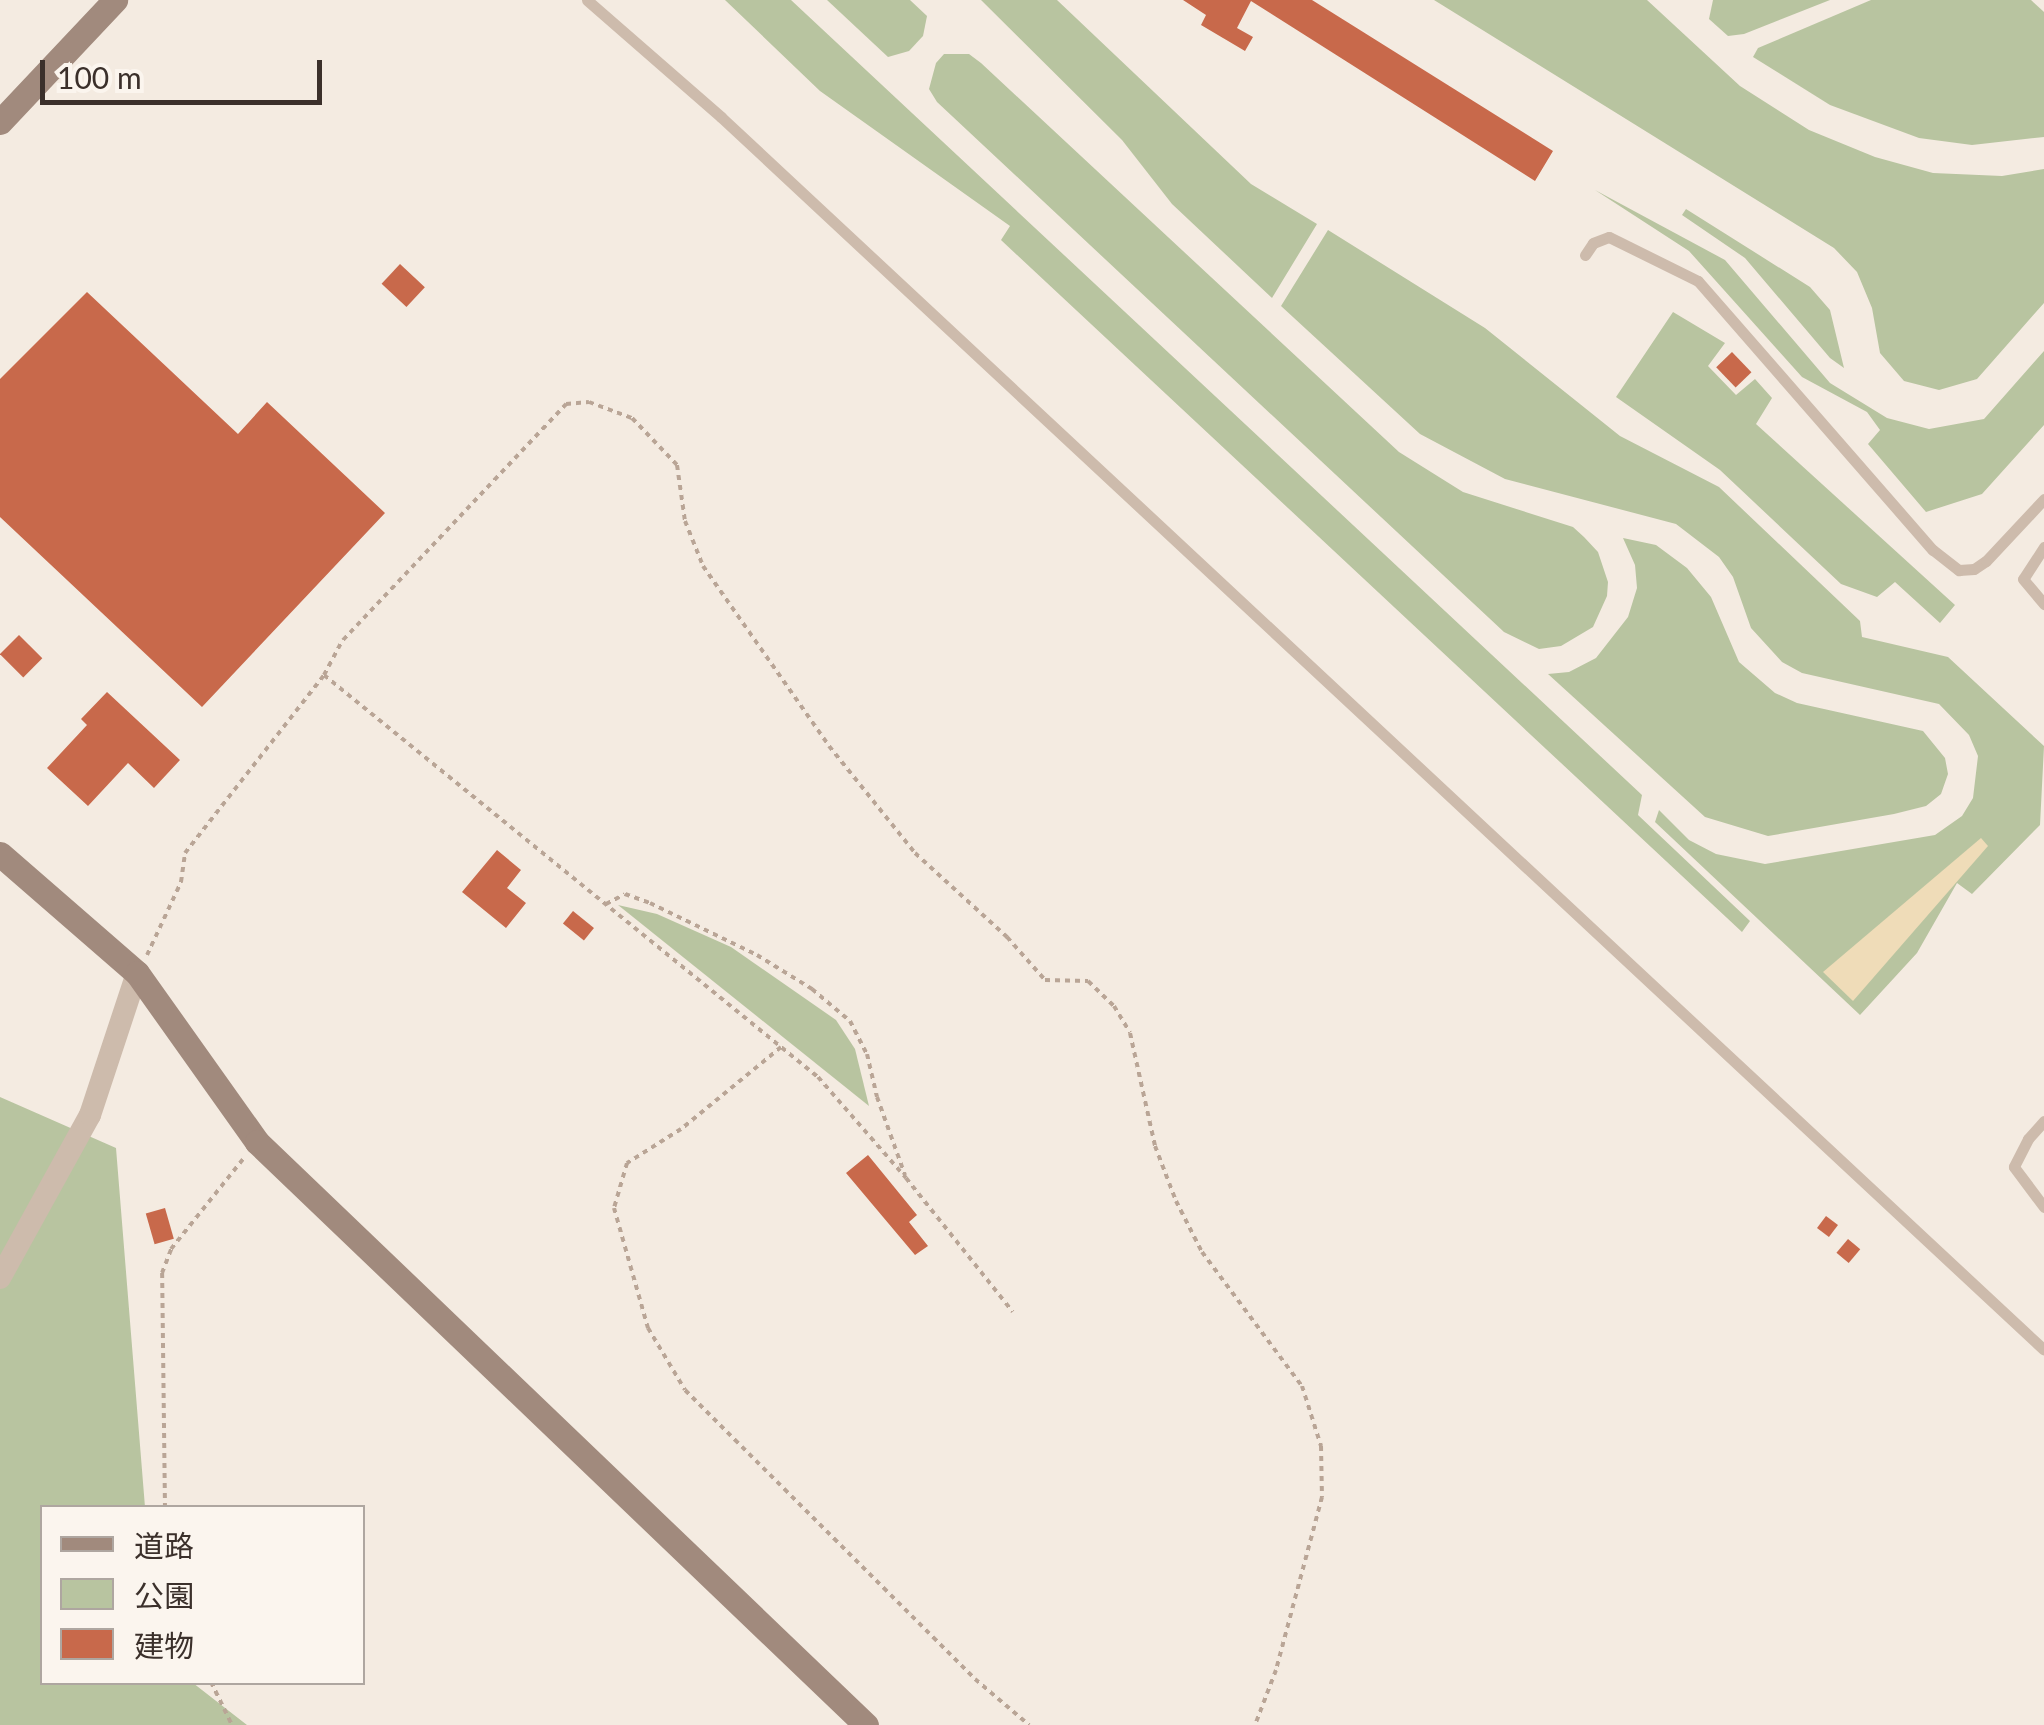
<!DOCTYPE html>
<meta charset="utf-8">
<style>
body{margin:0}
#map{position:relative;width:2044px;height:1725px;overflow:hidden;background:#f4ebe1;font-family:Lato,"Noto Sans JP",sans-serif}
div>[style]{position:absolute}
.green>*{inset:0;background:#b8c4a0}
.sand>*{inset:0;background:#efdcb8}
.building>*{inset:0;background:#c8694b;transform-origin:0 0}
.path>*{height:4px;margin-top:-2px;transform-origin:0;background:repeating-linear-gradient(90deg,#b9a596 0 5px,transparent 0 10px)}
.lane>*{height:11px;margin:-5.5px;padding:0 5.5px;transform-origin:5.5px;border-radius:5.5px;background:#cdbbac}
.street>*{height:22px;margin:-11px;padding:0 11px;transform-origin:11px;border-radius:11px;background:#cdbbac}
.secondary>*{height:25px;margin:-12.5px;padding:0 12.5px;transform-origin:12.5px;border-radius:12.5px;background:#a18a7d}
span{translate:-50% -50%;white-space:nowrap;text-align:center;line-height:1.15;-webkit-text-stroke:9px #fbf5ee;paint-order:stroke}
.legend{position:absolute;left:40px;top:1505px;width:325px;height:180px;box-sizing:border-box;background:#fbf5ee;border:2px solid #aea6a0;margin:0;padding:12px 18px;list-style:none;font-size:30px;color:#3b302b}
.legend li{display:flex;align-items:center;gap:20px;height:50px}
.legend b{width:50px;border:2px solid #aea6a0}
.scale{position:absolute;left:40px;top:60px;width:282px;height:45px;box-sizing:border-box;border:5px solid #3b302b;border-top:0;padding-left:12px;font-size:30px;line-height:35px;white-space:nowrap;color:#3b302b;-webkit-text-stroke:8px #fbf5ee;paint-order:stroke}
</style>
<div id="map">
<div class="green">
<div style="clip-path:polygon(725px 0,791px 0,1642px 795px,1638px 815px,1750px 921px,1742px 932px,1001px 240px,1010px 226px,820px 91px)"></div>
<div style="clip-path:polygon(827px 0,910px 0,927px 16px,923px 36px,909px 51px,888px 57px)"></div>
<div style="clip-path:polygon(981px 0,1057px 0,1251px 184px,1317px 224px,1272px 298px,1172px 204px,1122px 140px)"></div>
<div style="clip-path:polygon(1434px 0,1647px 0,1740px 86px,1809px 130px,1875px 157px,1933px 173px,2002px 176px,2044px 169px,2044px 303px,1977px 379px,1939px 390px,1904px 381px,1880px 353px,1872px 308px,1857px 272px,1834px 248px)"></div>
<div style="clip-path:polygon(1713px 0,1830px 0,1744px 34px,1728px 36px,1709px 19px)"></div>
<div style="clip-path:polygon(1871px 0,2031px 0,2044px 12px,2044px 137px,1972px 145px,1919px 138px,1830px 105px,1753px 57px,1758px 48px)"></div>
<div style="clip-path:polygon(944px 54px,969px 54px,981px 63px,1399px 452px,1463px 492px,1573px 527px,1584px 537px,1598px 552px,1608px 582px,1607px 596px,1593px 627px,1561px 646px,1539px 649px,1504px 632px,937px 102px,929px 89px,936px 63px)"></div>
<div style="clip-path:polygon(1595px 190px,1725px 260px,1830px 383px,1887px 418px,1929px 429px,1984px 419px,2044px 351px,2044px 425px,1982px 494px,1926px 512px,1868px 444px,1880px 430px,1867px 412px,1802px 377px,1689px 251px)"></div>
<div style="clip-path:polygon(1686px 209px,1810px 287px,1830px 310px,1844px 368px,1830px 358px,1745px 258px,1682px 215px)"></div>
<div style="clip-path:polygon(1328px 230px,1485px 328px,1620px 436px,1719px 487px,1860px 621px,1862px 637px,1948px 657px,2044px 746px,2040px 825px,1972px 894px,1957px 883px,1917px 953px,1860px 1015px,1655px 822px,1659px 810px,1689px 840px,1716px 854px,1765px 864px,1935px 835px,1962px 816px,1973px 798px,1978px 756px,1969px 735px,1939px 704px,1802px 673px,1782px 662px,1751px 628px,1733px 577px,1719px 557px,1676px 524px,1505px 479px,1420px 434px,1281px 306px)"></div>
<div style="clip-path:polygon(1673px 312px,1725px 343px,1708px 366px,1736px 395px,1755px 379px,1772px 398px,1756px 424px,1955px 605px,1940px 623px,1895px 582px,1877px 597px,1841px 584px,1720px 470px,1616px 397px)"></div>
<div style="clip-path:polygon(1623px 538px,1656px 545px,1687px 568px,1711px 597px,1739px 662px,1775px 693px,1797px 703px,1923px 731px,1945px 758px,1948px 774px,1941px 794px,1926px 806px,1894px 814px,1768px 836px,1705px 817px,1548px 674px,1569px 672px,1596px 658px,1628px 617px,1637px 588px,1635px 565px)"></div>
<div style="clip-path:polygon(618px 905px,657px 914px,731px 947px,836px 1020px,855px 1049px,869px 1106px)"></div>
<div style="clip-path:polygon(0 1097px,116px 1148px,145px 1507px,42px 1508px,42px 1682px,193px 1683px,247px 1725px,0 1725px)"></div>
</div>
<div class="sand">
<div style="clip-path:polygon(1981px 838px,1988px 846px,1853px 1001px,1823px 972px)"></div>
</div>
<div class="building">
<div style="clip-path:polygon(1183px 0,1312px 0,1553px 151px,1535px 181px,1251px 1px,1237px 28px,1253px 37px,1245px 51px,1201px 25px,1206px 15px)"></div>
<div style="left:400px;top:264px;width:34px;height:27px;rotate:43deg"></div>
<div style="clip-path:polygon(87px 292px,238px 434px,267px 402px,385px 513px,202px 707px,0 517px,0 379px)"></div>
<div style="left:1732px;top:352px;width:28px;height:22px;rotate:46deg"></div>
<div style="left:19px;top:635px;width:33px;height:27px;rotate:45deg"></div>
<div style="clip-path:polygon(107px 692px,180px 760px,154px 788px,128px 763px,88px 806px,47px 768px,87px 725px,81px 719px)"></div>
<div style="clip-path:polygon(497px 850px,521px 870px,507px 888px,526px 903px,506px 928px,462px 892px)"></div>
<div style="left:573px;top:911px;width:27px;height:16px;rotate:39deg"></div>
<div style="clip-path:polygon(868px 1155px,917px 1215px,909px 1222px,928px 1246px,915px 1255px,846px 1173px)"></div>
<div style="left:165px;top:1208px;width:32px;height:20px;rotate:74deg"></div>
<div style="left:1826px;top:1216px;width:15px;height:15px;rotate:37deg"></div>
<div style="left:1848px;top:1239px;width:16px;height:18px;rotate:40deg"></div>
</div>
<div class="path">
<div style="left:324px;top:675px;width:40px;rotate:-62deg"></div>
<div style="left:343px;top:640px;width:325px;rotate:-46.6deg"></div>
<div style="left:566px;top:404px;width:23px;rotate:-5deg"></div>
<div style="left:589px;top:402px;width:46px;rotate:20.4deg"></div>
<div style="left:632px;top:418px;width:65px;rotate:46.2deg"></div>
<div style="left:677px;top:465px;width:57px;rotate:81.9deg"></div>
<div style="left:685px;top:521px;width:48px;rotate:68.2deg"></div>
<div style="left:703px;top:566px;width:220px;rotate:55deg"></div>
<div style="left:829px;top:746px;width:137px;rotate:51.2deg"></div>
<div style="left:915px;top:853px;width:125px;rotate:42.4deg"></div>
<div style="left:1007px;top:937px;width:57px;rotate:48.5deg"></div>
<div style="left:1045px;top:980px;width:43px;rotate:1.3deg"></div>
<div style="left:1088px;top:981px;width:36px;rotate:44deg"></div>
<div style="left:1114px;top:1006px;width:31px;rotate:59deg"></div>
<div style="left:1130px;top:1033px;width:116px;rotate:77.5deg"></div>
<div style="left:1155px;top:1146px;width:59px;rotate:69.1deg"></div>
<div style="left:1176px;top:1201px;width:57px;rotate:63deg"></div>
<div style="left:1202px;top:1252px;width:167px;rotate:53.3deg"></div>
<div style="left:1302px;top:1386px;width:63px;rotate:72.4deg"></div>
<div style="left:1321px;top:1446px;width:51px;rotate:88.9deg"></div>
<div style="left:1322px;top:1497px;width:179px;rotate:104.9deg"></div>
<div style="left:1276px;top:1670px;width:59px;rotate:110.9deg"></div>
<div style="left:606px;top:904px;width:21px;rotate:-28deg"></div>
<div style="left:625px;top:894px;width:27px;rotate:20deg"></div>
<div style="left:650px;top:903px;width:119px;rotate:25.9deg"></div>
<div style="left:757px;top:955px;width:65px;rotate:31.7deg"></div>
<div style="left:812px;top:989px;width:50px;rotate:40.1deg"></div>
<div style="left:850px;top:1021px;width:37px;rotate:63deg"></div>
<div style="left:867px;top:1054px;width:44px;rotate:76.9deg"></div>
<div style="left:877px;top:1097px;width:83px;rotate:70.3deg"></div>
<div style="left:147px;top:955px;width:81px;rotate:-65deg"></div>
<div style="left:181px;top:882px;width:29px;rotate:-82deg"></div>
<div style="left:185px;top:853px;width:226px;rotate:-52deg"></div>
<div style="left:324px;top:675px;width:637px;rotate:39.14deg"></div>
<div style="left:818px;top:1077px;width:134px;rotate:48.9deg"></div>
<div style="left:906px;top:1178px;width:171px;rotate:51.4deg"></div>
<div style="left:781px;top:1047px;width:129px;rotate:140.6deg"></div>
<div style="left:681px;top:1129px;width:64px;rotate:147.8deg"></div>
<div style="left:627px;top:1163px;width:47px;rotate:106.1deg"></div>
<div style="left:614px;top:1208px;width:125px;rotate:74.2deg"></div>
<div style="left:648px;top:1328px;width:72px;rotate:59.2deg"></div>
<div style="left:685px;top:1390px;width:409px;rotate:44.9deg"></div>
<div style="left:975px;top:1679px;width:71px;rotate:40.4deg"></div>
<div style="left:165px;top:1508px;width:235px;rotate:-90.7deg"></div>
<div style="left:162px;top:1273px;width:26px;rotate:-69deg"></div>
<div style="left:171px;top:1249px;width:115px;rotate:-51.3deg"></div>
<div style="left:211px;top:1682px;width:48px;rotate:64deg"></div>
</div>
<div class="lane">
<div style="left:587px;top:0;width:178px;rotate:41.1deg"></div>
<div style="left:721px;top:117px;width:1808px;rotate:42.98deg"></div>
<div style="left:1585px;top:255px;width:14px;rotate:-56deg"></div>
<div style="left:1593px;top:243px;width:17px;rotate:-21deg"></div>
<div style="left:1609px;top:237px;width:99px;rotate:26.3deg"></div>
<div style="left:1698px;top:281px;width:357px;rotate:48.9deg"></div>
<div style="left:1933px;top:550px;width:33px;rotate:38deg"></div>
<div style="left:1959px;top:570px;width:15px;rotate:-4deg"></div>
<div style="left:1974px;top:569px;width:14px;rotate:-34deg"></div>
<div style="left:1986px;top:561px;width:85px;rotate:-46.9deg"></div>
<div style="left:2044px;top:547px;width:38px;rotate:123deg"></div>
<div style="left:2023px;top:579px;width:33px;rotate:50deg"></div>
<div style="left:2044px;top:1121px;width:24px;rotate:132deg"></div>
<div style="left:2028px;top:1139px;width:31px;rotate:117deg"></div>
<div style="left:2014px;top:1167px;width:50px;rotate:53.1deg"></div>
</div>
<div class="street">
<div style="left:0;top:1278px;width:186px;rotate:-61.1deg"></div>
<div style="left:90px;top:1115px;width:150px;rotate:-71.7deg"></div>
</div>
<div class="secondary">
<div style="left:0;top:122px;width:168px;rotate:-46.7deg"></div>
<div style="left:0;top:854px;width:181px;rotate:41deg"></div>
<div style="left:137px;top:973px;width:207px;rotate:54.6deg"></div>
<div style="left:257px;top:1142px;width:843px;rotate:43.75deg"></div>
</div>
<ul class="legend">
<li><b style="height:12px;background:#a18a7d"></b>道路</li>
<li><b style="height:28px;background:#b8c4a0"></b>公園</li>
<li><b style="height:28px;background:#c8694b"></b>建物</li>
</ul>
<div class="scale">100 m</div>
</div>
